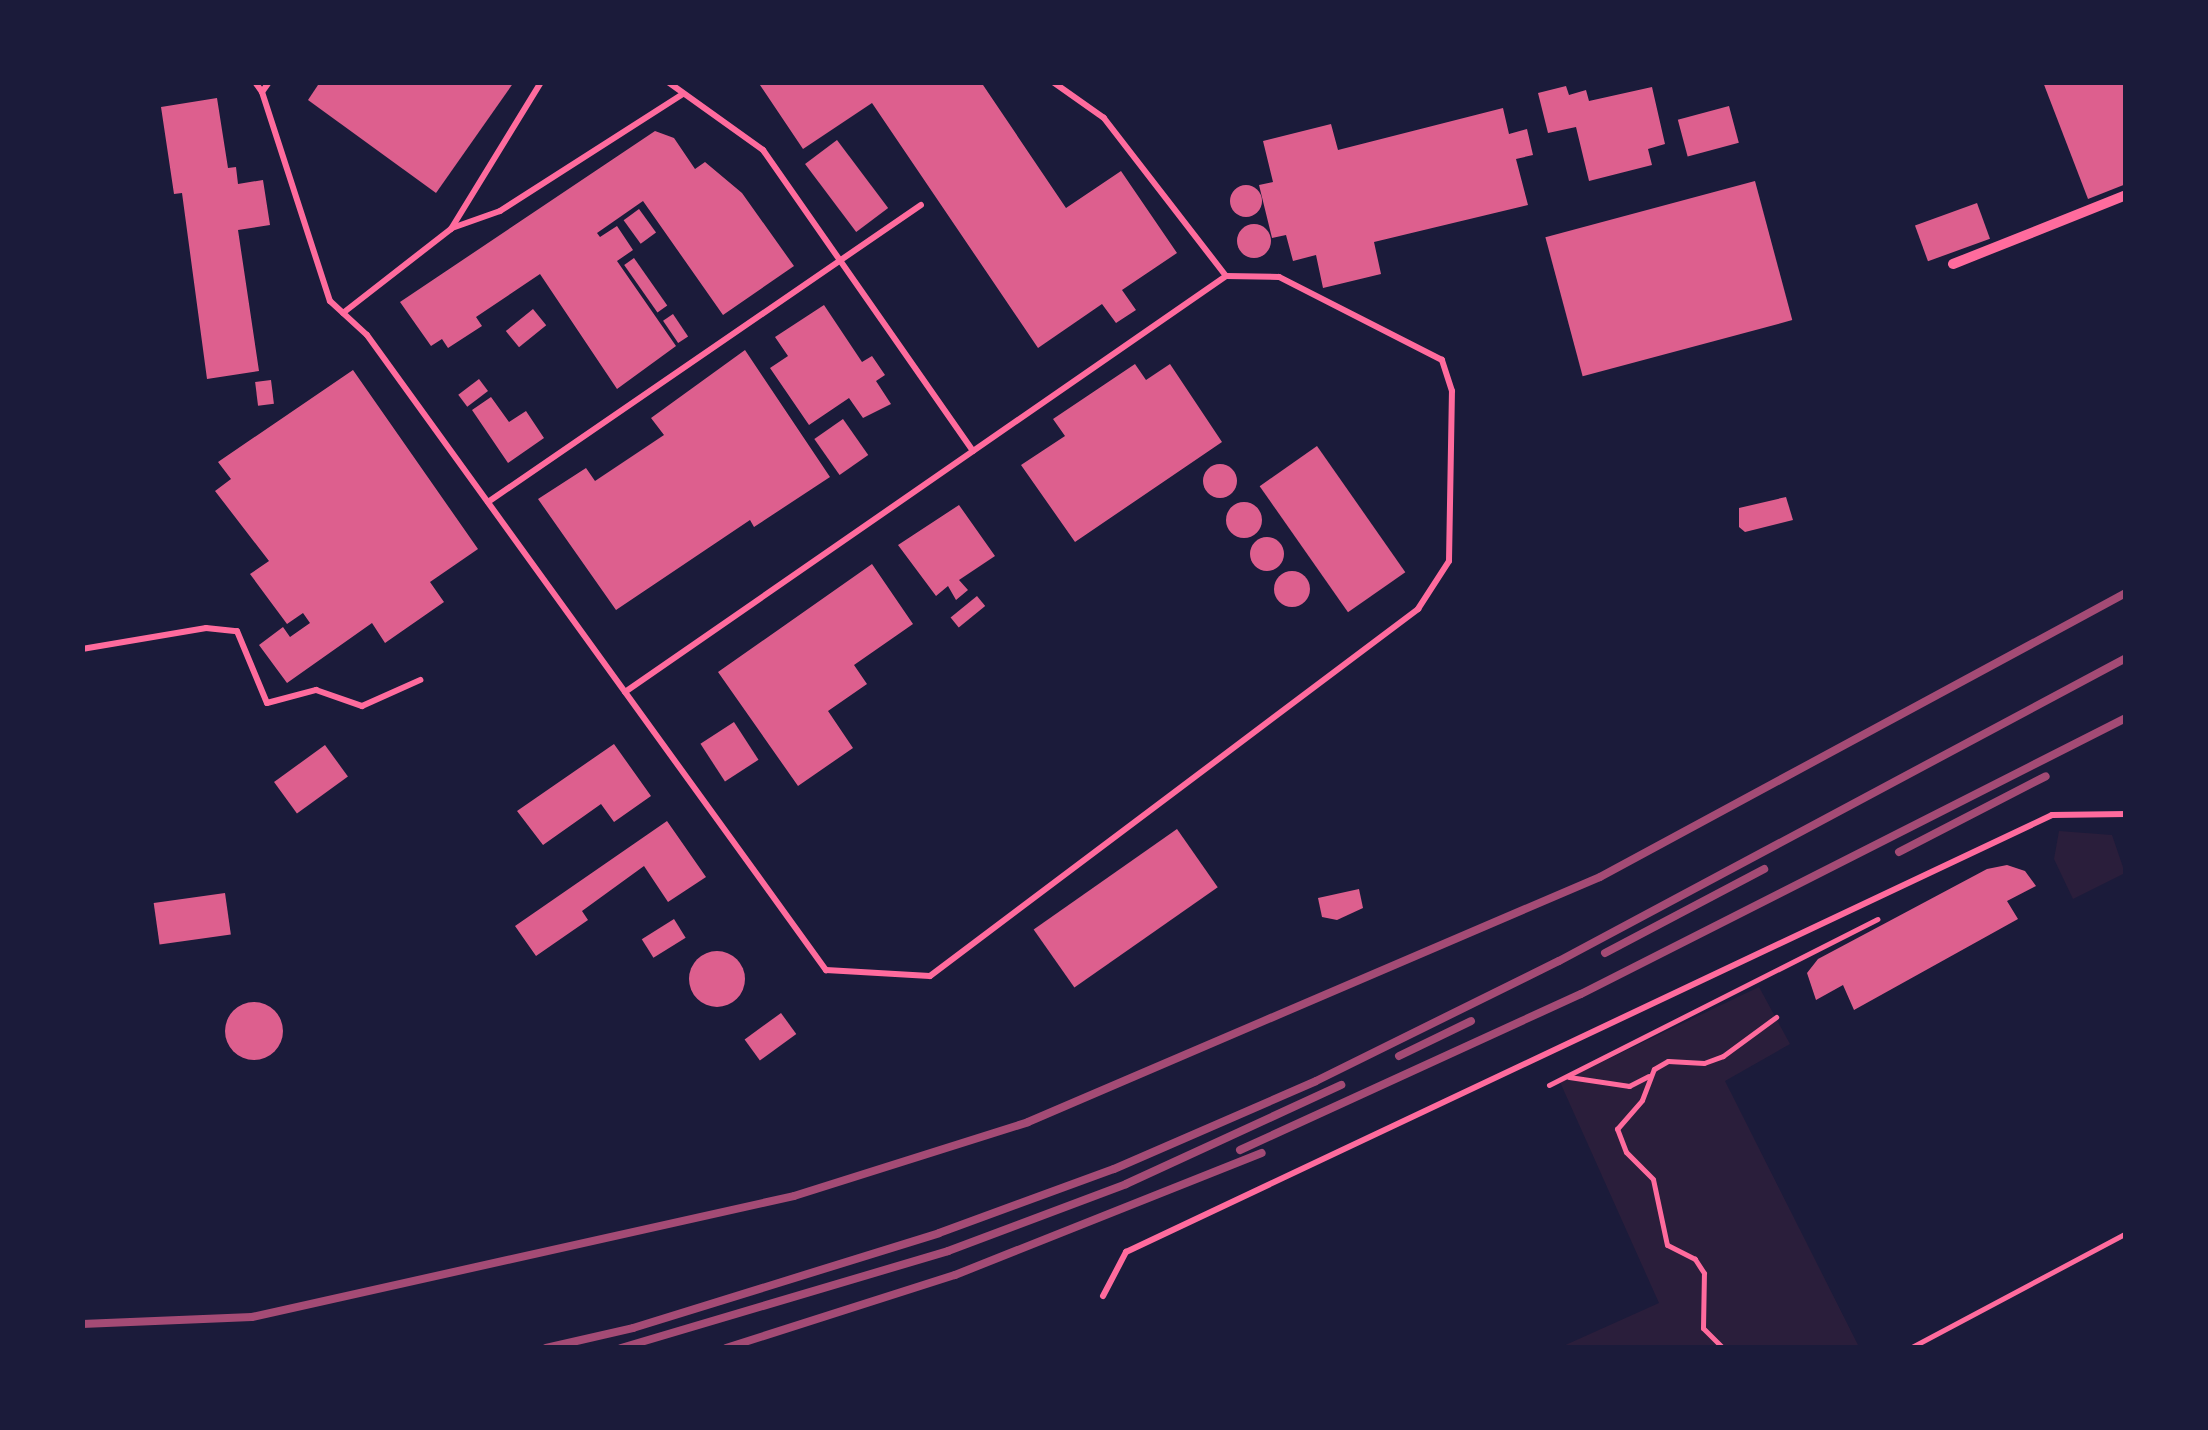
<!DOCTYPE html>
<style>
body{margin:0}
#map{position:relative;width:2208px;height:1430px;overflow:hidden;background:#1b1b3a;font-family:Arial,sans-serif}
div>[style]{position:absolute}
.green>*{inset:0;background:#2a1e3b}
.building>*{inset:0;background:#dd5f8e;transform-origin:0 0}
.round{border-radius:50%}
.path>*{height:5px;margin:-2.5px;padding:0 2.5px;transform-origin:2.5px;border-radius:2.5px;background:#ff6b9d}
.service>*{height:6px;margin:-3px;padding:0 3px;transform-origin:3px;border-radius:3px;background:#ff6b9d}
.minor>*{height:10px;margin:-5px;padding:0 5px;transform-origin:5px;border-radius:5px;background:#ff6b9d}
.rail>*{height:8px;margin:-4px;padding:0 4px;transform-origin:4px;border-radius:4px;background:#a44b75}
span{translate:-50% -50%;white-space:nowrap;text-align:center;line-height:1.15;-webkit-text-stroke:8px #1b1b3a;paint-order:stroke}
.frame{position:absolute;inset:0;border:85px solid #1b1b3a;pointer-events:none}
</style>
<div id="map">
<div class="green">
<div style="clip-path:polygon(2059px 831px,2112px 835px,2125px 873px,2073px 899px,2054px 859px)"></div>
<div style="clip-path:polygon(1759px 987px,1790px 1044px,1725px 1081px,1859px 1347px,1561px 1347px,1659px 1303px,1560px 1082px)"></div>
</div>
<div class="building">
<div style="clip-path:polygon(320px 82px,514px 82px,436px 193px,308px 100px)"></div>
<div style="clip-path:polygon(758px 82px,981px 82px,1066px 208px,1121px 171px,1177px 253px,1122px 290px,1136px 310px,1116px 323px,1102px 304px,1038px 348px,872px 103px,803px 149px)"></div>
<div style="clip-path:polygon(2043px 82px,2126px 82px,2126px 184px,2088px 199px)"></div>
<div style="clip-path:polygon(1566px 86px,1569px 95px,1586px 90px,1589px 101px,1652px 87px,1665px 144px,1648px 149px,1652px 165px,1589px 181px,1576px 127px,1548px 133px,1538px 93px)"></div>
<div style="clip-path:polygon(217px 98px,228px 168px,236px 167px,238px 184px,263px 180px,270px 225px,238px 230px,259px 371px,207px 379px,182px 193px,174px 194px,161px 107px)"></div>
<div style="left:1729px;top:106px;width:38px;height:53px;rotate:75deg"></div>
<div style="clip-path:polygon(1503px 108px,1509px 134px,1527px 129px,1533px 155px,1516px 159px,1528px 205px,1374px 242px,1381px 274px,1323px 288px,1316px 255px,1293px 261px,1286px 235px,1272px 238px,1259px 185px,1273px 182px,1263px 141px,1331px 124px,1338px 150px)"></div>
<div style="clip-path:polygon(655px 131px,674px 138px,695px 169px,705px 162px,742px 193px,794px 266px,723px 315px,643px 201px,597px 233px,600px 237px,617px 226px,633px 250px,617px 261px,676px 346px,617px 389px,540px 274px,476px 317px,482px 326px,448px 348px,442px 339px,431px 346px,400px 302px)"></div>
<div style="left:837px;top:140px;width:85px;height:40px;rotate:53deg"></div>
<div style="left:1755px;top:181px;width:144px;height:217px;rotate:75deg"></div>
<div class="round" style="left:1230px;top:185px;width:32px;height:32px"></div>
<div style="left:1977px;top:203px;width:38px;height:66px;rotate:70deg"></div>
<div style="left:639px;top:209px;width:29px;height:19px;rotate:54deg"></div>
<div class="round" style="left:1237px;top:224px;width:34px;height:34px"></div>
<div style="left:634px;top:258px;width:58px;height:12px;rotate:55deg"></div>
<div style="clip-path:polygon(824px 305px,862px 362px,872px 356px,885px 375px,876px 381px,891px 404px,863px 418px,849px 398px,809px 425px,770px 368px,788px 356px,775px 337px)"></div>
<div style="left:533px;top:309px;width:21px;height:35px;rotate:51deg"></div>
<div style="left:673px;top:314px;width:27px;height:12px;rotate:56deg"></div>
<div style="clip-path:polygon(745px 350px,830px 477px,754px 527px,750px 520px,616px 610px,538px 499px,586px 468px,595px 481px,664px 435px,651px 418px)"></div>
<div style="clip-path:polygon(1135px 364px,1146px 380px,1170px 364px,1222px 442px,1075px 542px,1021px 465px,1065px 436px,1053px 419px)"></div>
<div style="clip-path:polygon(353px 370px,478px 549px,430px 582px,444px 602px,385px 643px,372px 623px,287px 683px,259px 645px,283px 627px,290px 637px,310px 623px,303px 613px,287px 624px,250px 574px,269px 561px,215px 491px,231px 479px,218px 462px)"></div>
<div style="left:479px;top:379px;width:15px;height:26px;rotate:53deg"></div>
<div style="left:271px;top:380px;width:24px;height:16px;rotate:83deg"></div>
<div style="clip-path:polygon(491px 397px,509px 422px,526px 411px,544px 438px,508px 463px,472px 410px)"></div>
<div style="left:843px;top:419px;width:44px;height:35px;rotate:55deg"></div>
<div style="left:1317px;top:446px;width:154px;height:70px;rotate:55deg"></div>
<div class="round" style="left:1203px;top:464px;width:34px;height:34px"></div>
<div style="clip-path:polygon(1786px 497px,1793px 520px,1745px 532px,1739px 527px,1739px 508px)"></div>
<div class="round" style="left:1226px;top:502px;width:36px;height:36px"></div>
<div style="clip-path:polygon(959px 505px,995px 556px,959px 580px,968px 590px,956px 600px,948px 586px,936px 596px,898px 545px)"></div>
<div class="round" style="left:1250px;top:537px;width:34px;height:34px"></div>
<div style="clip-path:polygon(872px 564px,913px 624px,854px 665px,867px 684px,828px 711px,853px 748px,798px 786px,718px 672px)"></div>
<div class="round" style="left:1274px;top:571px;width:36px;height:36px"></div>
<div style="left:977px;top:596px;width:13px;height:34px;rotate:51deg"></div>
<div style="left:734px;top:722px;width:45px;height:40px;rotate:57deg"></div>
<div style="clip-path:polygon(614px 744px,651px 796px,614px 822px,601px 804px,543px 845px,517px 811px)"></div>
<div style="left:325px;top:745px;width:39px;height:63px;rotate:54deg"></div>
<div style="clip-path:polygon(667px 821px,706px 877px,668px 902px,644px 866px,582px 911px,588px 920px,536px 956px,515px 926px)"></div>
<div style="left:1177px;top:829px;width:71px;height:175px;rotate:55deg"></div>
<div style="clip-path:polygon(2007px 865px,2025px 871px,2036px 886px,2007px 901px,2018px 919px,1854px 1010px,1843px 985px,1816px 1000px,1807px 973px,1818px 959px,1987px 869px)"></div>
<div style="clip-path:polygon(1359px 889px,1363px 908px,1337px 920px,1322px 917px,1318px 898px)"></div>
<div style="left:225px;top:893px;width:42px;height:72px;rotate:82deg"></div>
<div style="left:674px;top:919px;width:22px;height:38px;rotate:58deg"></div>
<div class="round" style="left:689px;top:951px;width:56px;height:56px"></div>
<div class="round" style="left:225px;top:1002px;width:58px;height:58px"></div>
<div style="left:781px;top:1013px;width:26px;height:45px;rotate:54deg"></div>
</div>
<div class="path">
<div style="left:1569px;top:1077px;width:61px;rotate:8.5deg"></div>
<div style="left:1629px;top:1086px;width:22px;rotate:-27deg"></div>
<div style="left:1549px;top:1085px;width:368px;rotate:-26.8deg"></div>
<div style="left:1723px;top:1348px;width:28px;rotate:-135deg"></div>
<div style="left:1703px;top:1328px;width:55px;rotate:-89deg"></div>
<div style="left:1704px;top:1273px;width:17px;rotate:-123deg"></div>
<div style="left:1695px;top:1259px;width:31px;rotate:-153deg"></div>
<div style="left:1667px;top:1245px;width:67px;rotate:-102deg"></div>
<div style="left:1653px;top:1179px;width:38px;rotate:-135deg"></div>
<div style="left:1626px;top:1152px;width:25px;rotate:-111deg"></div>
<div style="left:1617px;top:1129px;width:38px;rotate:-49deg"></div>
<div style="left:1642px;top:1100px;width:33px;rotate:-69deg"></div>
<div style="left:1654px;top:1069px;width:16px;rotate:-30deg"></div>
<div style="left:1668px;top:1061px;width:36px;rotate:3deg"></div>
<div style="left:1704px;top:1063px;width:20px;rotate:-20deg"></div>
<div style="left:1723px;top:1056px;width:66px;rotate:-36.3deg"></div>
<div style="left:1910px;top:1348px;width:245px;rotate:-28deg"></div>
</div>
<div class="service">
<div style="left:255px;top:82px;width:12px;rotate:55deg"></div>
<div style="left:262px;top:92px;width:12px;rotate:-55deg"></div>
<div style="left:668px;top:82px;width:117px;rotate:35.6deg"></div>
<div style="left:763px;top:150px;width:367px;rotate:55.1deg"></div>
<div style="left:262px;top:92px;width:220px;rotate:72deg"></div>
<div style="left:330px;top:301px;width:50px;rotate:42.6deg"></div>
<div style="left:367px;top:335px;width:784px;rotate:54.14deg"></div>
<div style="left:826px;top:970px;width:104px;rotate:3.3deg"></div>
<div style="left:930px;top:976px;width:611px;rotate:-36.94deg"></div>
<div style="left:1418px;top:609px;width:57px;rotate:-57.1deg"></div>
<div style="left:1449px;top:561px;width:170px;rotate:-89deg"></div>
<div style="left:1452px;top:391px;width:33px;rotate:-108deg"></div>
<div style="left:1442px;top:360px;width:183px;rotate:-153deg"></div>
<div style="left:1279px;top:277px;width:53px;rotate:-178.9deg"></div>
<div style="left:1226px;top:276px;width:200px;rotate:-127.7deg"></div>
<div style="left:1104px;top:118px;width:62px;rotate:-144.8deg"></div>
<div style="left:452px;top:228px;width:51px;rotate:-19.5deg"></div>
<div style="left:500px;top:211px;width:217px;rotate:-32.6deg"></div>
<div style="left:343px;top:313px;width:137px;rotate:-37.9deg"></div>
<div style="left:451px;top:229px;width:172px;rotate:-58.5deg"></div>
<div style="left:488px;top:502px;width:525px;rotate:-34.45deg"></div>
<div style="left:82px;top:649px;width:126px;rotate:-9.6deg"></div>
<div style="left:206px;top:628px;width:31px;rotate:6deg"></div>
<div style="left:237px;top:631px;width:78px;rotate:67.4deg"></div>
<div style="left:267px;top:703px;width:51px;rotate:-14.9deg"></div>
<div style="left:316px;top:690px;width:49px;rotate:19.2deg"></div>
<div style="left:362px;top:706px;width:64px;rotate:-24.1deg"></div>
<div style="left:625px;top:692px;width:731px;rotate:-34.69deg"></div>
<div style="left:1103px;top:1296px;width:50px;rotate:-62.4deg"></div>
<div style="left:1126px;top:1252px;width:1024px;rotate:-25.26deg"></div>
<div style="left:2052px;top:815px;width:74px;rotate:-0.8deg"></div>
</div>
<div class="minor">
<div style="left:1953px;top:264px;width:186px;rotate:-21.7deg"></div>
</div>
<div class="rail">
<div style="left:1899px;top:852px;width:165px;rotate:-27.3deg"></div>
<div style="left:1605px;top:953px;width:180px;rotate:-27.8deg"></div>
<div style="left:1399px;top:1056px;width:80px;rotate:-25.9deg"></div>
<div style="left:1240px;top:1150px;width:375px;rotate:-24.6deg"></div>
<div style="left:1581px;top:994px;width:611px;rotate:-26.86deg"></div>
<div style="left:82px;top:1324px;width:170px;rotate:-2.4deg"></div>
<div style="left:252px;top:1317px;width:555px;rotate:-12.58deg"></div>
<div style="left:794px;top:1196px;width:245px;rotate:-17.5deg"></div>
<div style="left:1028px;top:1122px;width:622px;rotate:-23.19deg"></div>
<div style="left:1600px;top:877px;width:598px;rotate:-28.37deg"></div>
<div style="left:546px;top:1348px;width:89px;rotate:-12.9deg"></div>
<div style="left:633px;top:1328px;width:320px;rotate:-17.2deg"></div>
<div style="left:939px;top:1233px;width:186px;rotate:-20.1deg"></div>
<div style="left:1114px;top:1169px;width:220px;rotate:-23.5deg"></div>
<div style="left:1316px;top:1081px;width:271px;rotate:-26.3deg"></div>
<div style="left:1559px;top:961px;width:643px;rotate:-28.12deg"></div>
<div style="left:621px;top:1348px;width:341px;rotate:-16.5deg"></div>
<div style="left:948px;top:1251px;width:190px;rotate:-20.6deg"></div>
<div style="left:1126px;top:1184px;width:237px;rotate:-24.7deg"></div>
<div style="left:726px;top:1348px;width:240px;rotate:-17.7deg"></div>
<div style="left:955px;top:1275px;width:330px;rotate:-21.7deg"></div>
</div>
<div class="frame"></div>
</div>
